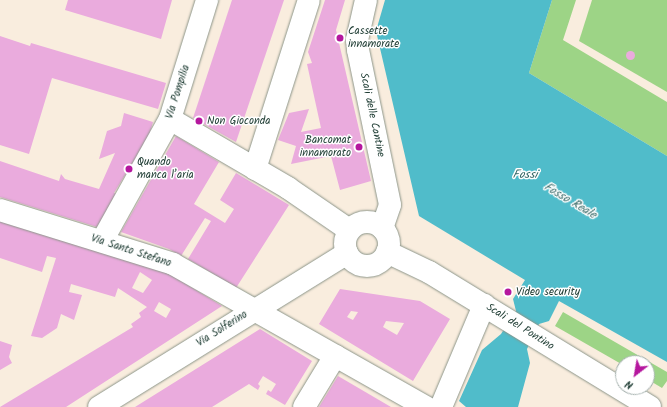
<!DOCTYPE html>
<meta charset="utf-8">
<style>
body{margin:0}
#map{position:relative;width:667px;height:407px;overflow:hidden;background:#f9edde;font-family:Kalam,sans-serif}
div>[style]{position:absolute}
.green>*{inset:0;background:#9dd486}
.water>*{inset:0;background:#50bcca}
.building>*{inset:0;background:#eaabdd}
.round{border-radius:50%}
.roads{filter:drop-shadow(0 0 1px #8c9589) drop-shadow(0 0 1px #8c9589)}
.minor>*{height:22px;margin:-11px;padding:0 11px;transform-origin:11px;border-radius:11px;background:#fff}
.minor>.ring{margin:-11px;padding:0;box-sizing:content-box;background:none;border:22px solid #fff;border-radius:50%}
.dots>*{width:11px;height:11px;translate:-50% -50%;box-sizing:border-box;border:2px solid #fff;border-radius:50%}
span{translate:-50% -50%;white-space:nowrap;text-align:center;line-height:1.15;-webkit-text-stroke:3px #fff;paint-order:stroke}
.poi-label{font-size:11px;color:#1f3d34}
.left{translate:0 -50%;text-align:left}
.right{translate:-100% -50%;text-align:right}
.street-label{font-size:11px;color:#1f3d34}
.water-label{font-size:12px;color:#2e6361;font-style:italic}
.north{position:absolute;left:615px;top:355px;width:40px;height:40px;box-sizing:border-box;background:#fff;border:1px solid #a5b1ae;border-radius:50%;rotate:211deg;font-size:11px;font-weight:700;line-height:16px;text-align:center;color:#1f3d34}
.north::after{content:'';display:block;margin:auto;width:14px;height:18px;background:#b5179e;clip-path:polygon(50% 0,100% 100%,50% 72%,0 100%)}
</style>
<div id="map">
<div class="green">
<div style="clip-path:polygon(552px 0,576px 0,563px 40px,667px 102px,667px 156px,529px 73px)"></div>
<div style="clip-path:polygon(592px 0,667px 0,667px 92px,579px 41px)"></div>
<div style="clip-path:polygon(563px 312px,667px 372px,667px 381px,662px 388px,647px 379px,647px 363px,623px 363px,623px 365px,555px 326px)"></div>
</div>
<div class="water">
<div style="clip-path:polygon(385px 0,552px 0,529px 73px,667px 156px,667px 362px,559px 301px,549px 321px,539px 324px,527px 349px,530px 363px,518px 407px,466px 407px,459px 401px,482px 350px,501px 334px,516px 311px,513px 299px,525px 280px,419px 216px,376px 31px)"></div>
</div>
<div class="building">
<div style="clip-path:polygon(68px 0,172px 0,161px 39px,65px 10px)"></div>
<div style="clip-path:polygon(232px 0,284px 0,236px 142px,193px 118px)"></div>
<div style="clip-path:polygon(325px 0,345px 0,336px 30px,371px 181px,340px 190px,331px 156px,291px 164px,296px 146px,278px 140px,289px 113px,309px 109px,301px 132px,321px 128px,307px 64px,312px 63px,308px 52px)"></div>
<div style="clip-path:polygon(0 36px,30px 46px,31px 43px,166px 83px,158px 109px,52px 78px,29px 154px,0 145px)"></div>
<div class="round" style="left:625.5px;top:50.5px;width:9px;height:9px"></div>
<div style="clip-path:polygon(124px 113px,153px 122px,149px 136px,114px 193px,118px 194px,97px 227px,0 197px,0 161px,59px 181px,61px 174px,65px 179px,99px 189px,115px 153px,99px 159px,107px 131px,121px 126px)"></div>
<div style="clip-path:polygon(176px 136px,219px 162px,194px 204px,225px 223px,234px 209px,220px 200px,236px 173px,289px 205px,236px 288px,188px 259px,211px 221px,205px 218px,181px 256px,169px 249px,121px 232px)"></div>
<div style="clip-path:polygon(evenodd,0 219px,160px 268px,222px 306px,66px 407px,0 407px,133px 327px,131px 324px,141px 317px,139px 313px,147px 307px,118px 288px,115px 297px,71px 284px,69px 292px,82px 295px,74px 320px,61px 314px,57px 328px,42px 338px,31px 336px,56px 258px,47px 256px,42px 272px,0 258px,0 219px,140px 272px,152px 280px,143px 293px,132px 288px,140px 272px,0 219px,159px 302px,171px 309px,166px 318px,154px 311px,159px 302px)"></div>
<div style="clip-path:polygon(evenodd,340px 289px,420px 301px,450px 319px,413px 381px,319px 324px,340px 289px,351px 311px,358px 312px,353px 320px,347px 317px,351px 311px,340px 289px,386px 321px,404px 323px,397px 335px,383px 327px,386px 321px)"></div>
<div style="clip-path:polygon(260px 329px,312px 361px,285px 405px,266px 394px,268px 390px,271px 392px,276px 384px,263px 376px,258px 384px,260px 386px,258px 390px,249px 384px,212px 407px,135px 407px)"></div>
<div style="clip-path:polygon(0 341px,12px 345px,9px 357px,12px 363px,0 370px)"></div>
<div style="clip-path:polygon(338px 376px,391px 407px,319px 407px)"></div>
</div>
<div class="roads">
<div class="minor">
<div style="left:366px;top:0;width:41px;rotate:102.7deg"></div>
<div style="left:357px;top:40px;width:10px;rotate:84deg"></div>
<div style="left:358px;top:50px;width:158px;rotate:78.3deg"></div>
<div style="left:390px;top:205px;width:24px;rotate:109deg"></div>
<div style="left:170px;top:119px;width:137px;rotate:30.3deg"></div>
<div style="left:288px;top:188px;width:74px;rotate:34.5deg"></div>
<div style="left:255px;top:169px;width:177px;rotate:-72.3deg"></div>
<div style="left:0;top:210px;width:181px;rotate:17.3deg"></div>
<div style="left:173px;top:264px;width:291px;rotate:29.5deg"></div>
<div class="ring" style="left:345px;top:222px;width:22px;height:22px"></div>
<div style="left:102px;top:241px;width:140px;rotate:-60.9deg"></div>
<div style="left:170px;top:119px;width:125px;rotate:-72.7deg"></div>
<div style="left:387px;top:252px;width:47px;rotate:25.5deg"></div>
<div style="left:429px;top:272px;width:259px;rotate:31.4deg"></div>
<div style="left:99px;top:407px;width:292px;rotate:-31.8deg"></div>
<div style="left:304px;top:407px;width:60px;rotate:-58.7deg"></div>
<div style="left:441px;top:407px;width:111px;rotate:-67.1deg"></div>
</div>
</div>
<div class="dots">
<div style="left:340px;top:38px;background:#b5179e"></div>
<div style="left:199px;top:121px;background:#b5179e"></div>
<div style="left:359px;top:147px;background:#b5179e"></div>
<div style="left:129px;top:169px;background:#b5179e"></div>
<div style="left:508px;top:292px;background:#b5179e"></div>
</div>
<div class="poi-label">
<span class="left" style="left:348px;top:38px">Cassette<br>innamorate</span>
<span class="left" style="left:207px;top:121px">Non Gioconda</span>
<span class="right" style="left:351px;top:147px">Bancomat<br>innamorato</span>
<span class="left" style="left:137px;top:169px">Quando<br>manca l’aria</span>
<span class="left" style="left:516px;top:292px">Video security</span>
</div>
<div class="street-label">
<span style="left:178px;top:92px;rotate:-72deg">Via Pompilia</span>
<span style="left:372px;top:115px;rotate:78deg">Scali delle Cantine</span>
<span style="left:131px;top:251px;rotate:18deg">Via Santo Stefano</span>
<span style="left:520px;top:327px;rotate:32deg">Scali del Pontino</span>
<span style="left:222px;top:329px;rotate:-32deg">Via Solferino</span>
</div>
<div class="water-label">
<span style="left:525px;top:175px">Fossi</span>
<span style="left:570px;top:201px;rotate:31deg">Fosso Reale</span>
</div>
<div class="north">N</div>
</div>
